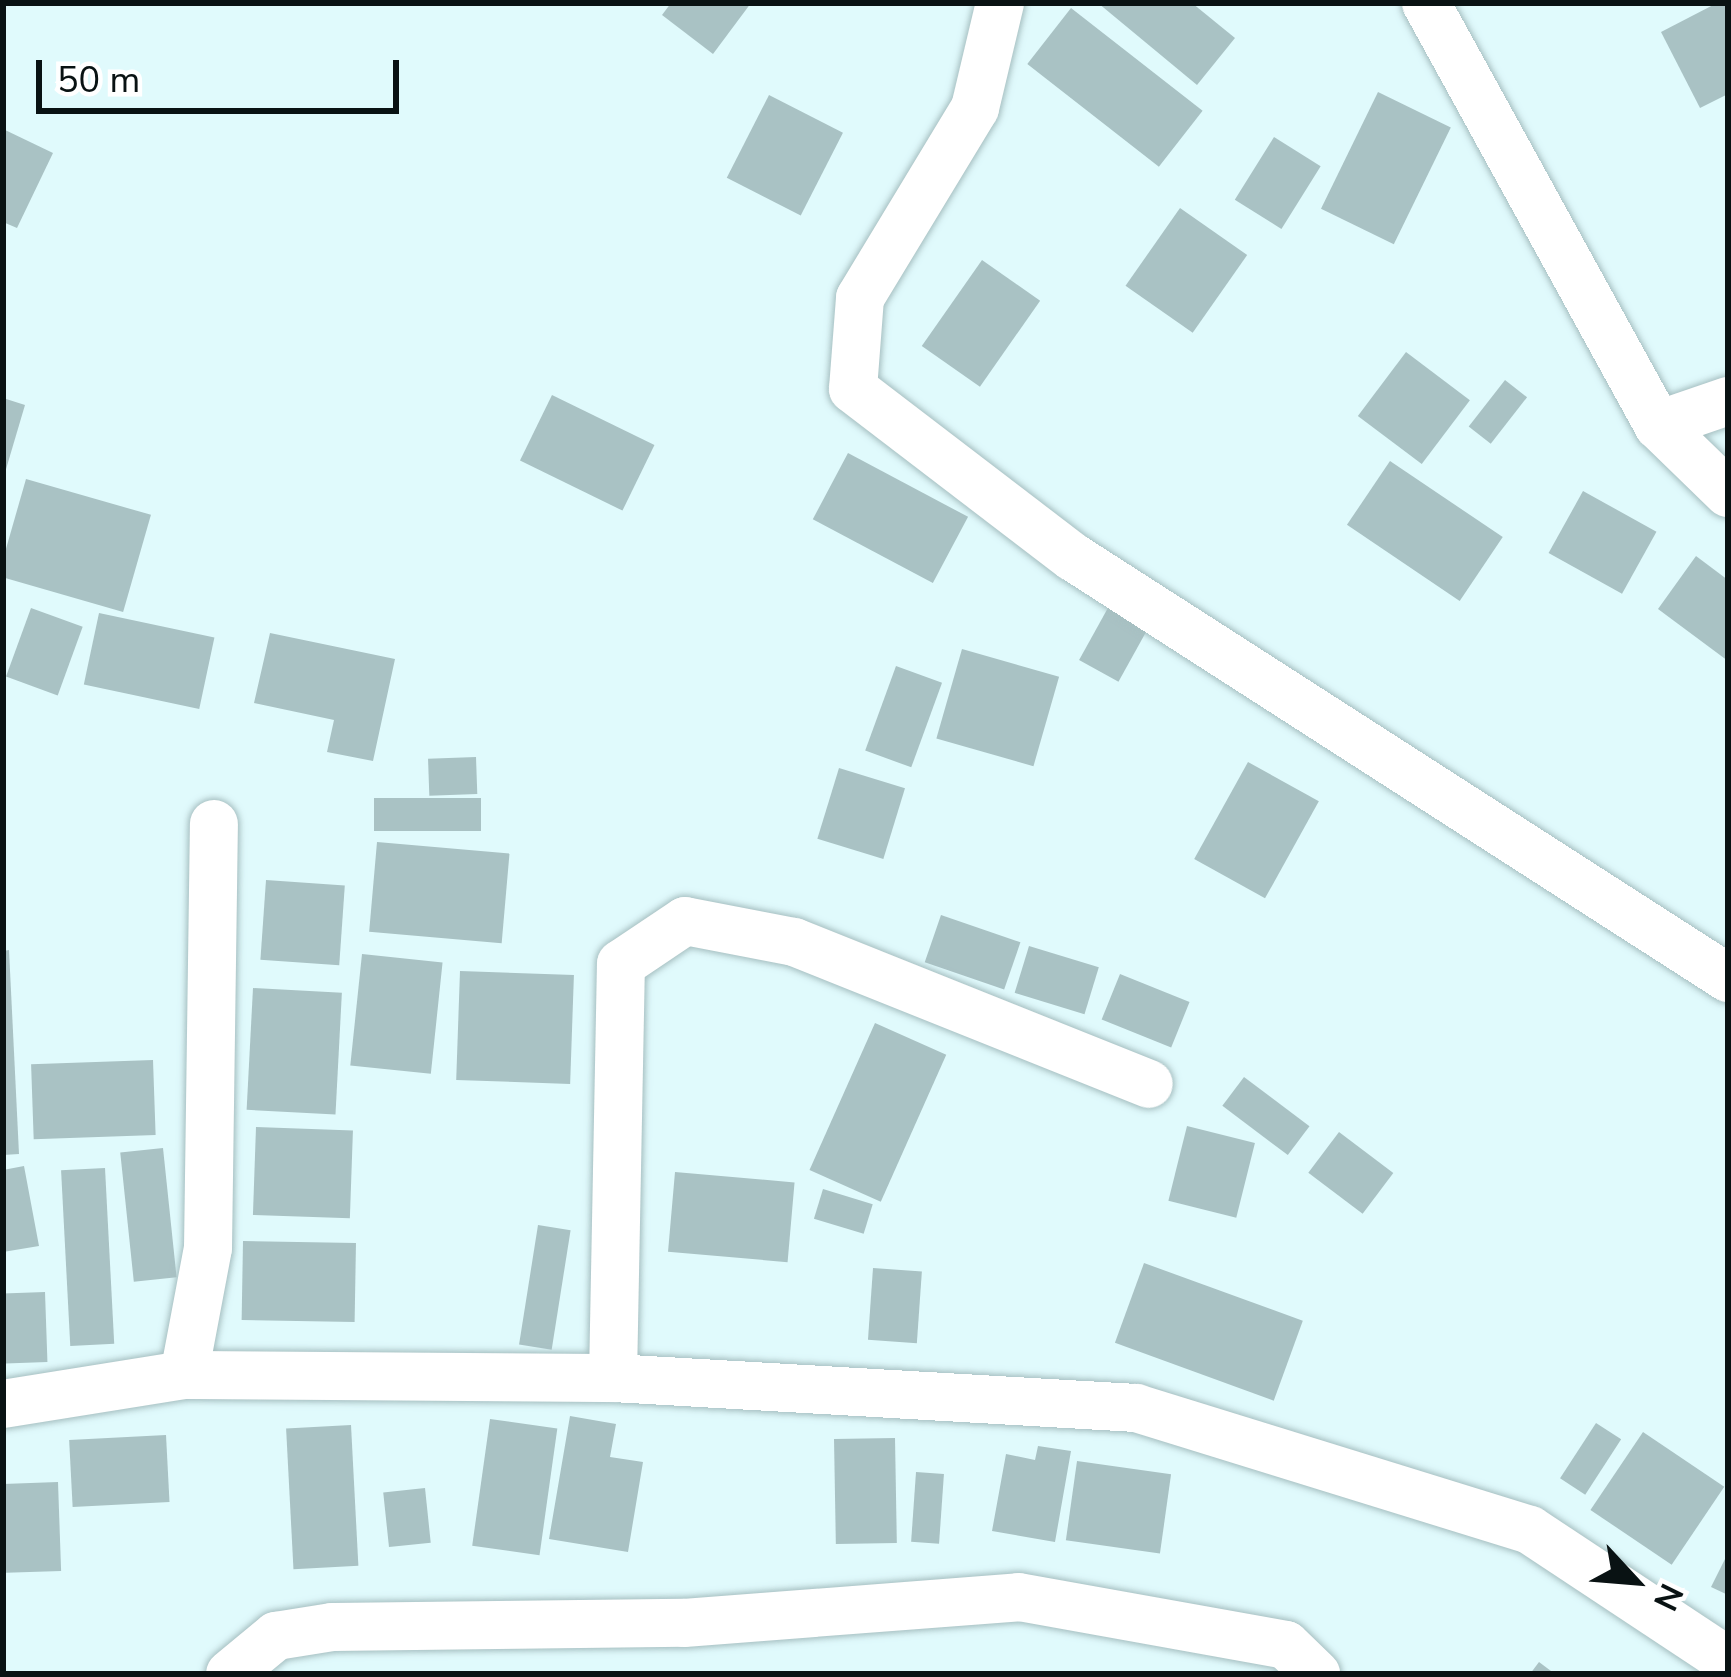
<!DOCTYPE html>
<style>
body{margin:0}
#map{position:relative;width:1731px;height:1677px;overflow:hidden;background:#e0fafc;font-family:"Nunito Sans",sans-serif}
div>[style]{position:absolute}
.building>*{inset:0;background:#a9c2c4;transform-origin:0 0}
.roads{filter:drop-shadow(0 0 3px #a6bfc1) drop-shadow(0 0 3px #a6bfc1)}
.street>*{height:48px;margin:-24px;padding:0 24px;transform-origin:24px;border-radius:24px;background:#fff}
span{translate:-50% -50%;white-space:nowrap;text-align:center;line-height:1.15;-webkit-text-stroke:9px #fff;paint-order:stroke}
.frame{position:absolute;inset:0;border:6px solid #091213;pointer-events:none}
.north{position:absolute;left:1575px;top:1521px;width:120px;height:120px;-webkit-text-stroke:9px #fff;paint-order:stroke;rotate:116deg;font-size:33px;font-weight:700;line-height:48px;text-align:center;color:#091213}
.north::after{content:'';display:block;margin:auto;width:42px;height:54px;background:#091213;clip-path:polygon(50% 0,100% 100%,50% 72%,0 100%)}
.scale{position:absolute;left:36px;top:60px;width:363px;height:54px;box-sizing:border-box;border:6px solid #091213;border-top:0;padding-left:15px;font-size:36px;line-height:42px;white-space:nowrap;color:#091213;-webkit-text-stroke:9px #fff;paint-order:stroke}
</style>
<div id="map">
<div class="building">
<div style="clip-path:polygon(671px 3px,751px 3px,713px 54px,662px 15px)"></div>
<div style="clip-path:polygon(1098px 3px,1192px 3px,1235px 38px,1197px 85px)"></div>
<div style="clip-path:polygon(1717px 3px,1728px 3px,1728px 94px,1700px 108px,1661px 32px)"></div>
<div style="left:1071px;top:8px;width:167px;height:71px;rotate:38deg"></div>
<div style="left:1378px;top:92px;width:81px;height:130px;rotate:26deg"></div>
<div style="left:769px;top:95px;width:83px;height:93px;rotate:27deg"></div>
<div style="clip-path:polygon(3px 129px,53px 153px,17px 228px,3px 222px)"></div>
<div style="left:1274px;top:137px;width:55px;height:74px;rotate:32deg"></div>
<div style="left:1180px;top:208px;width:82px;height:95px;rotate:35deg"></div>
<div style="left:982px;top:260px;width:71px;height:105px;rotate:35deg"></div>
<div style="left:1406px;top:352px;width:80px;height:80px;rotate:37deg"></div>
<div style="left:1505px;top:380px;width:28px;height:59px;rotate:38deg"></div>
<div style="left:552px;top:395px;width:114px;height:73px;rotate:26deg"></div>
<div style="clip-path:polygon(3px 398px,25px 405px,4px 476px,3px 476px)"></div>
<div style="left:848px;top:453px;width:136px;height:75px;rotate:28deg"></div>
<div style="left:1390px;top:461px;width:136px;height:77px;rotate:34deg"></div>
<div style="left:26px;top:479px;width:130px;height:101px;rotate:16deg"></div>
<div style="left:1583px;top:491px;width:84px;height:71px;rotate:29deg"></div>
<div style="clip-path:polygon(1696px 556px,1728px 580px,1728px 661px,1658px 609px)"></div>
<div style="left:1114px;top:597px;width:45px;height:72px;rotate:29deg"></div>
<div style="left:31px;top:608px;width:55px;height:73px;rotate:20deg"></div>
<div style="left:99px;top:613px;width:118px;height:73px;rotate:12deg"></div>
<div style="clip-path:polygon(270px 633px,395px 659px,373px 761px,327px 752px,334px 720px,254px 703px)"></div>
<div style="left:962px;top:649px;width:101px;height:93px;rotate:16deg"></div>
<div style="left:896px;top:666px;width:49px;height:90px;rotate:20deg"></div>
<div style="left:476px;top:757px;width:37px;height:48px;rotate:88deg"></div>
<div style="left:1248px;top:762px;width:81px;height:111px;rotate:29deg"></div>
<div style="left:839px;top:768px;width:69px;height:74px;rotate:17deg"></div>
<div style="left:374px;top:798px;width:107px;height:33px"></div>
<div style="left:377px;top:842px;width:133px;height:90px;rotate:5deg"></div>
<div style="left:266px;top:880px;width:79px;height:80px;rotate:4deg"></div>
<div style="left:941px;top:915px;width:84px;height:50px;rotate:19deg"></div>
<div style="left:1029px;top:946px;width:73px;height:49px;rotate:17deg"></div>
<div style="clip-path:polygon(9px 950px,19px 1154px,3px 1155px,3px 951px)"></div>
<div style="left:362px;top:954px;width:81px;height:112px;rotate:6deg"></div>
<div style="left:460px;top:971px;width:114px;height:109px;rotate:2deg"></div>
<div style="left:1120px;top:974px;width:75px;height:49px;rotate:22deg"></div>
<div style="left:253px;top:988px;width:89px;height:122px;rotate:3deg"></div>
<div style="left:875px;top:1023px;width:78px;height:161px;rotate:24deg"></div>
<div style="left:153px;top:1060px;width:75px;height:122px;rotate:88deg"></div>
<div style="left:1244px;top:1077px;width:82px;height:36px;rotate:37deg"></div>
<div style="left:1187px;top:1126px;width:70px;height:77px;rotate:14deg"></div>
<div style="left:256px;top:1127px;width:97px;height:88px;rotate:2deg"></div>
<div style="left:1339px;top:1132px;width:68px;height:51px;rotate:37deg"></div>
<div style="left:163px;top:1148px;width:130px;height:43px;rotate:84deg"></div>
<div style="clip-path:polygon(24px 1166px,39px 1246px,3px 1252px,3px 1170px)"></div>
<div style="left:105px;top:1168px;width:176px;height:44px;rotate:87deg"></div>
<div style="left:675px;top:1172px;width:120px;height:80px;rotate:5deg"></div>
<div style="left:823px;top:1189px;width:52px;height:31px;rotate:17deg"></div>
<div style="left:538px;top:1225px;width:33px;height:121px;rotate:9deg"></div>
<div style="left:243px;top:1241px;width:113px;height:79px;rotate:1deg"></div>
<div style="left:1144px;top:1263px;width:169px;height:85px;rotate:20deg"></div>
<div style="left:873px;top:1268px;width:49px;height:72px;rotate:4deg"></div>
<div style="left:45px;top:1292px;width:70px;height:42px;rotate:88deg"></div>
<div style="clip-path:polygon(570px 1416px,616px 1424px,610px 1457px,643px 1462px,628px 1552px,549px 1539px)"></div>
<div style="left:490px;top:1419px;width:68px;height:128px;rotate:8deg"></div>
<div style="left:1596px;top:1423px;width:30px;height:66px;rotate:33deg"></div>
<div style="left:351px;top:1425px;width:141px;height:65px;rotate:87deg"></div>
<div style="left:1643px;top:1432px;width:98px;height:94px;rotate:34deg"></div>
<div style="left:166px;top:1435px;width:67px;height:97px;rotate:87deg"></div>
<div style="left:895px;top:1438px;width:105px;height:61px;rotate:89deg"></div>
<div style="clip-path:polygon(1038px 1446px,1071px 1451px,1055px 1542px,992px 1531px,1006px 1454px,1035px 1460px)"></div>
<div style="left:1077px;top:1461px;width:95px;height:80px;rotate:8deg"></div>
<div style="left:916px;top:1472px;width:28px;height:70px;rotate:4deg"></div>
<div style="left:58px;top:1482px;width:89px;height:55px;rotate:88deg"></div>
<div style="left:425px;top:1488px;width:55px;height:42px;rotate:84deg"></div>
<div style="clip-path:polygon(1728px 1553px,1728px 1595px,1711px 1587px)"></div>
<div style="clip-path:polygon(1539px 1662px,1555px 1674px,1530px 1674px)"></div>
</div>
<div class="roads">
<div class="street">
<div style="left:1000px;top:3px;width:108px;rotate:103.4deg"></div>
<div style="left:975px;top:108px;width:222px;rotate:121.2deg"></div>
<div style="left:860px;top:298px;width:91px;rotate:94.4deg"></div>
<div style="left:853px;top:389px;width:277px;rotate:37.4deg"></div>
<div style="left:1073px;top:557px;width:779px;rotate:32.73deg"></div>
<div style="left:1426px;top:3px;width:482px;rotate:61.2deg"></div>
<div style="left:1658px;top:425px;width:98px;rotate:44.2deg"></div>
<div style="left:1658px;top:425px;width:74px;rotate:-18.9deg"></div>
<div style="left:184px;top:1375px;width:129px;rotate:-79.3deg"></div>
<div style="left:208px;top:1248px;width:424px;rotate:-89.2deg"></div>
<div style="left:613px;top:1378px;width:414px;rotate:-88.9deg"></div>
<div style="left:621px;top:964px;width:77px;rotate:-33.9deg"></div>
<div style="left:685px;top:921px;width:111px;rotate:10.9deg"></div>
<div style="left:794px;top:942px;width:382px;rotate:21.8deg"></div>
<div style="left:3px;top:1404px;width:183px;rotate:-9.1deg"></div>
<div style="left:184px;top:1375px;width:429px;rotate:0.4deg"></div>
<div style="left:613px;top:1378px;width:524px;rotate:3.28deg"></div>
<div style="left:1136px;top:1408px;width:412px;rotate:17.2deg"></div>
<div style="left:1530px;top:1530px;width:237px;rotate:33.5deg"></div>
<div style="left:230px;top:1674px;width:60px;rotate:-39.6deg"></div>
<div style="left:276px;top:1636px;width:57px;rotate:-9.1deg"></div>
<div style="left:332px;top:1627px;width:352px;rotate:-0.7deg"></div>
<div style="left:684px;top:1623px;width:336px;rotate:-4.4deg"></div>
<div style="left:1019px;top:1597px;width:271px;rotate:10.2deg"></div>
<div style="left:1286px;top:1645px;width:42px;rotate:44deg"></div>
</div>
</div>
<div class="frame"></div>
<div class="north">N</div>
<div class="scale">50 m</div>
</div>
